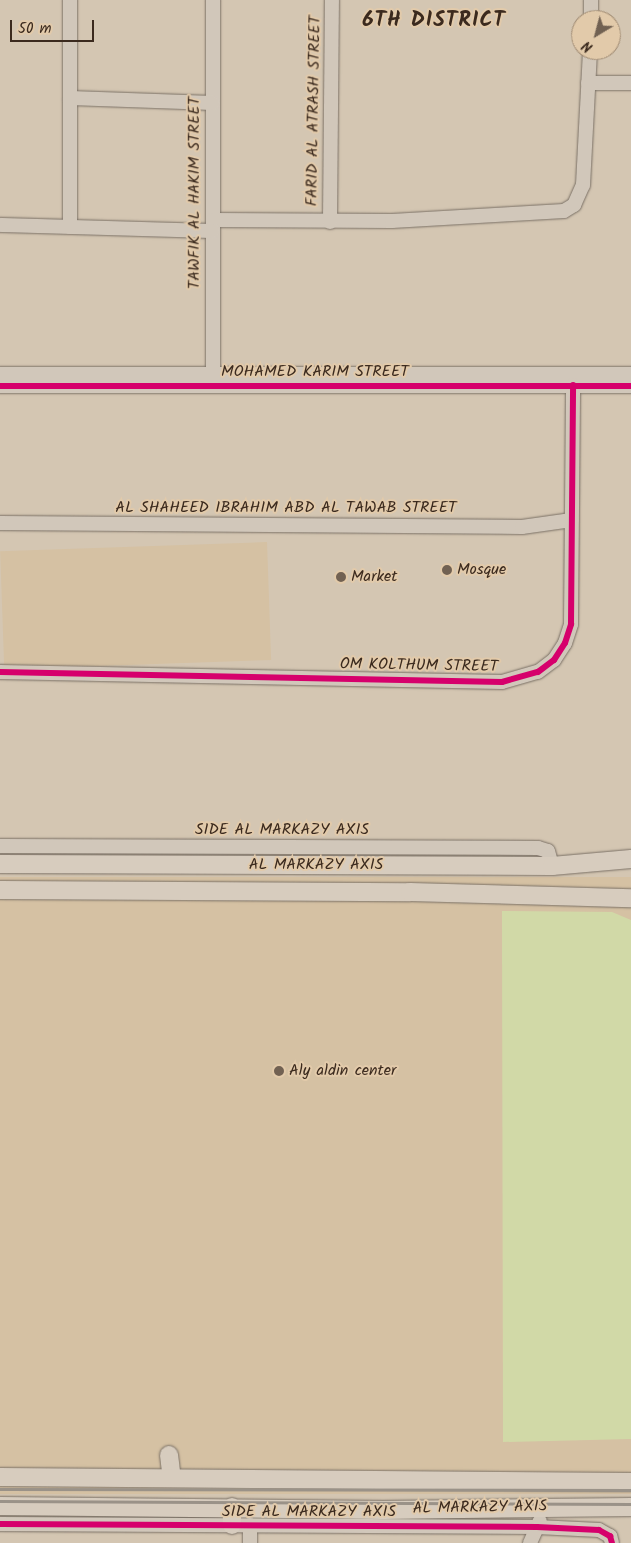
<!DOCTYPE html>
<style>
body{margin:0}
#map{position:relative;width:631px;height:1543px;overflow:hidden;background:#d4c6b2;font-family:Kalam,sans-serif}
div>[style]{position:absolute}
.built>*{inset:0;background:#d5c1a3;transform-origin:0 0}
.green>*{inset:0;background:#d1d9a7}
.roads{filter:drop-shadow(0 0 1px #7b7166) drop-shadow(0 0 1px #7b7166)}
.minor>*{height:14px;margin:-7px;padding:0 7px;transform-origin:7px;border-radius:7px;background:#d1c7ba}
.major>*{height:18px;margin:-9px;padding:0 9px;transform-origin:9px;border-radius:9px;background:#d7ccbe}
.rail>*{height:3px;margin:-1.5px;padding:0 1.5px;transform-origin:1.5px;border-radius:1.5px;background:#9a9288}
.cycleway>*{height:6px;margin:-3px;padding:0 3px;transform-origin:3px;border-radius:3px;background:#d6006c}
.dots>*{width:14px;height:14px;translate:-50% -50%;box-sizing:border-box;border:2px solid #e2caaa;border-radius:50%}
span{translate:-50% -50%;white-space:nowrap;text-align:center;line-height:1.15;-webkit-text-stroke:4px #e2caaa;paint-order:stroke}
.street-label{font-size:16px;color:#3b2a1e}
.poi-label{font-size:16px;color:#3b2a1e}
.left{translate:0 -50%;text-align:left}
.district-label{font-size:21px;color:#3b2a1e;font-weight:700;letter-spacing:1px}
.north{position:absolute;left:571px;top:10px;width:50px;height:50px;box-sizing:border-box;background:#e2caaa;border:1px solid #9f8a72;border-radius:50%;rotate:217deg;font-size:14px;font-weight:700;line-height:20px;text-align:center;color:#3b2a1e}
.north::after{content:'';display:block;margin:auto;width:18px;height:22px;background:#716152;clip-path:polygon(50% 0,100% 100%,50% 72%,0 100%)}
.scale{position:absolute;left:10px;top:20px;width:84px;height:22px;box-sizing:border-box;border:2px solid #3b2a1e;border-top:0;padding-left:6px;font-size:15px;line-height:18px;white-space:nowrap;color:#3b2a1e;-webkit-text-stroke:4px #e2caaa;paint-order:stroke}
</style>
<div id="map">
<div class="built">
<div style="left:267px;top:542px;width:118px;height:267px;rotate:88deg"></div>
<div style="left:0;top:877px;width:631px;height:617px"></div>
</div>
<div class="green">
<div style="clip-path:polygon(502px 911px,612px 912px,631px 920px,631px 1439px,503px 1442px)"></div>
</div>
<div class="roads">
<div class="minor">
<div style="left:213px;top:0;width:382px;rotate:90deg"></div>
<div style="left:591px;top:20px;width:20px;rotate:-90deg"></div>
<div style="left:588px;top:83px;width:43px"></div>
<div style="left:70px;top:98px;width:143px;rotate:2deg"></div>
<div style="left:213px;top:220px;width:179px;rotate:0.3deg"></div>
<div style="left:392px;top:221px;width:172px;rotate:-3.3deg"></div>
<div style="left:564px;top:211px;width:12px;rotate:-31deg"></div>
<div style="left:574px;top:205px;width:22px;rotate:-66deg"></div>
<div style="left:583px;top:185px;width:135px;rotate:-87deg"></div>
<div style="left:330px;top:222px;width:222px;rotate:-89.5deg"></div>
<div style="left:0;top:225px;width:213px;rotate:1.6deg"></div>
<div style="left:70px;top:227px;width:227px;rotate:-90deg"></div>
<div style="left:0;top:374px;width:631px"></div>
<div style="left:0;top:386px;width:631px"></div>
<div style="left:0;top:523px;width:522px;rotate:0.44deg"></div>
<div style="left:522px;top:527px;width:50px;rotate:-8deg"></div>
<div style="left:0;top:672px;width:502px;rotate:1.14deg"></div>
<div style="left:502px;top:682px;width:37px;rotate:-16deg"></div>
<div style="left:538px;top:672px;width:20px;rotate:-37deg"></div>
<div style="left:554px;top:660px;width:20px;rotate:-57deg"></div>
<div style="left:565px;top:643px;width:20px;rotate:-72deg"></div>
<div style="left:571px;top:624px;width:239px;rotate:-89.5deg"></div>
<div style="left:0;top:846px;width:538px;rotate:0.21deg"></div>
<div style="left:538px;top:848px;width:10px;rotate:17deg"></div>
<div style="left:548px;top:851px;width:16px;rotate:75deg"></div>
<div style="left:0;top:1524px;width:537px;rotate:0.32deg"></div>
<div style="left:537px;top:1527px;width:62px;rotate:2.8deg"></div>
<div style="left:599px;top:1530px;width:13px;rotate:29deg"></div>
<div style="left:610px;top:1536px;width:7px;rotate:74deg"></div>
<div style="left:250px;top:1543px;width:18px;rotate:-90deg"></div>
<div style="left:530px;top:1543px;width:24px;rotate:-66deg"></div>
</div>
<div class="major">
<div style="left:0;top:864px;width:552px;rotate:0.21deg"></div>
<div style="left:552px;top:866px;width:79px;rotate:-5.1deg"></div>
<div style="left:0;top:890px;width:410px;rotate:0.3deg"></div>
<div style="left:410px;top:892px;width:221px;rotate:1.6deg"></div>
<div style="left:169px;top:1455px;width:23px;rotate:83deg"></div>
<div style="left:0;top:1477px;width:631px;rotate:0.45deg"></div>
<div style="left:0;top:1506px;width:383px;rotate:0.6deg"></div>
<div style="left:383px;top:1510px;width:248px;rotate:-0.7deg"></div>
<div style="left:232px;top:1525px;width:18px;rotate:-90deg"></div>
</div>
</div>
<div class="rail">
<div style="left:0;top:1489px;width:631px;rotate:0.09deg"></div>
<div style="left:0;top:1501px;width:631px;rotate:0.27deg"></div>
</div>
<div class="cycleway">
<div style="left:0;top:386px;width:631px"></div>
<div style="left:0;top:672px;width:502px;rotate:1.14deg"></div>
<div style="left:502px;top:682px;width:37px;rotate:-16deg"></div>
<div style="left:538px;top:672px;width:20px;rotate:-37deg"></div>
<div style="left:554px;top:660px;width:20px;rotate:-57deg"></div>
<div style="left:565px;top:643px;width:20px;rotate:-72deg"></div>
<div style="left:571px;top:624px;width:239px;rotate:-89.5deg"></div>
<div style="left:0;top:1524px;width:537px;rotate:0.32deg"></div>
<div style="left:537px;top:1527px;width:62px;rotate:2.8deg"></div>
<div style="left:599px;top:1530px;width:13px;rotate:29deg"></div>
<div style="left:610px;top:1536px;width:7px;rotate:74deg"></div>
</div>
<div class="dots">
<div style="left:447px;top:570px;background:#716152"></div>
<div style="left:341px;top:577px;background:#716152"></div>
<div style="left:279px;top:1071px;background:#716152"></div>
</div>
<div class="street-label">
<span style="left:314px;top:111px;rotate:-89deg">FARID AL ATRASH STREET</span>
<span style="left:195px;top:193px;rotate:-90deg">TAWFIK AL HAKIM STREET</span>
<span style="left:315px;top:372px">MOHAMED KARIM STREET</span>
<span style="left:286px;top:508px">AL SHAHEED IBRAHIM ABD AL TAWAB STREET</span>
<span style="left:419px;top:666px;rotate:1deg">OM KOLTHUM STREET</span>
<span style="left:282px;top:830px">SIDE AL MARKAZY AXIS</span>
<span style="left:316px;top:865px">AL MARKAZY AXIS</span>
<span style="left:480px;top:1508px;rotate:-1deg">AL MARKAZY AXIS</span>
<span style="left:309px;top:1512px">SIDE AL MARKAZY AXIS</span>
</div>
<div class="poi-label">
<span class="left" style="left:457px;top:570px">Mosque</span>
<span class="left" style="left:351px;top:577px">Market</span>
<span class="left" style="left:289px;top:1071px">Aly aldin center</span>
</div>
<div class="district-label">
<span style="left:434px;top:21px">6TH DISTRICT</span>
</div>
<div class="north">N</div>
<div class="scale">50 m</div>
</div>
